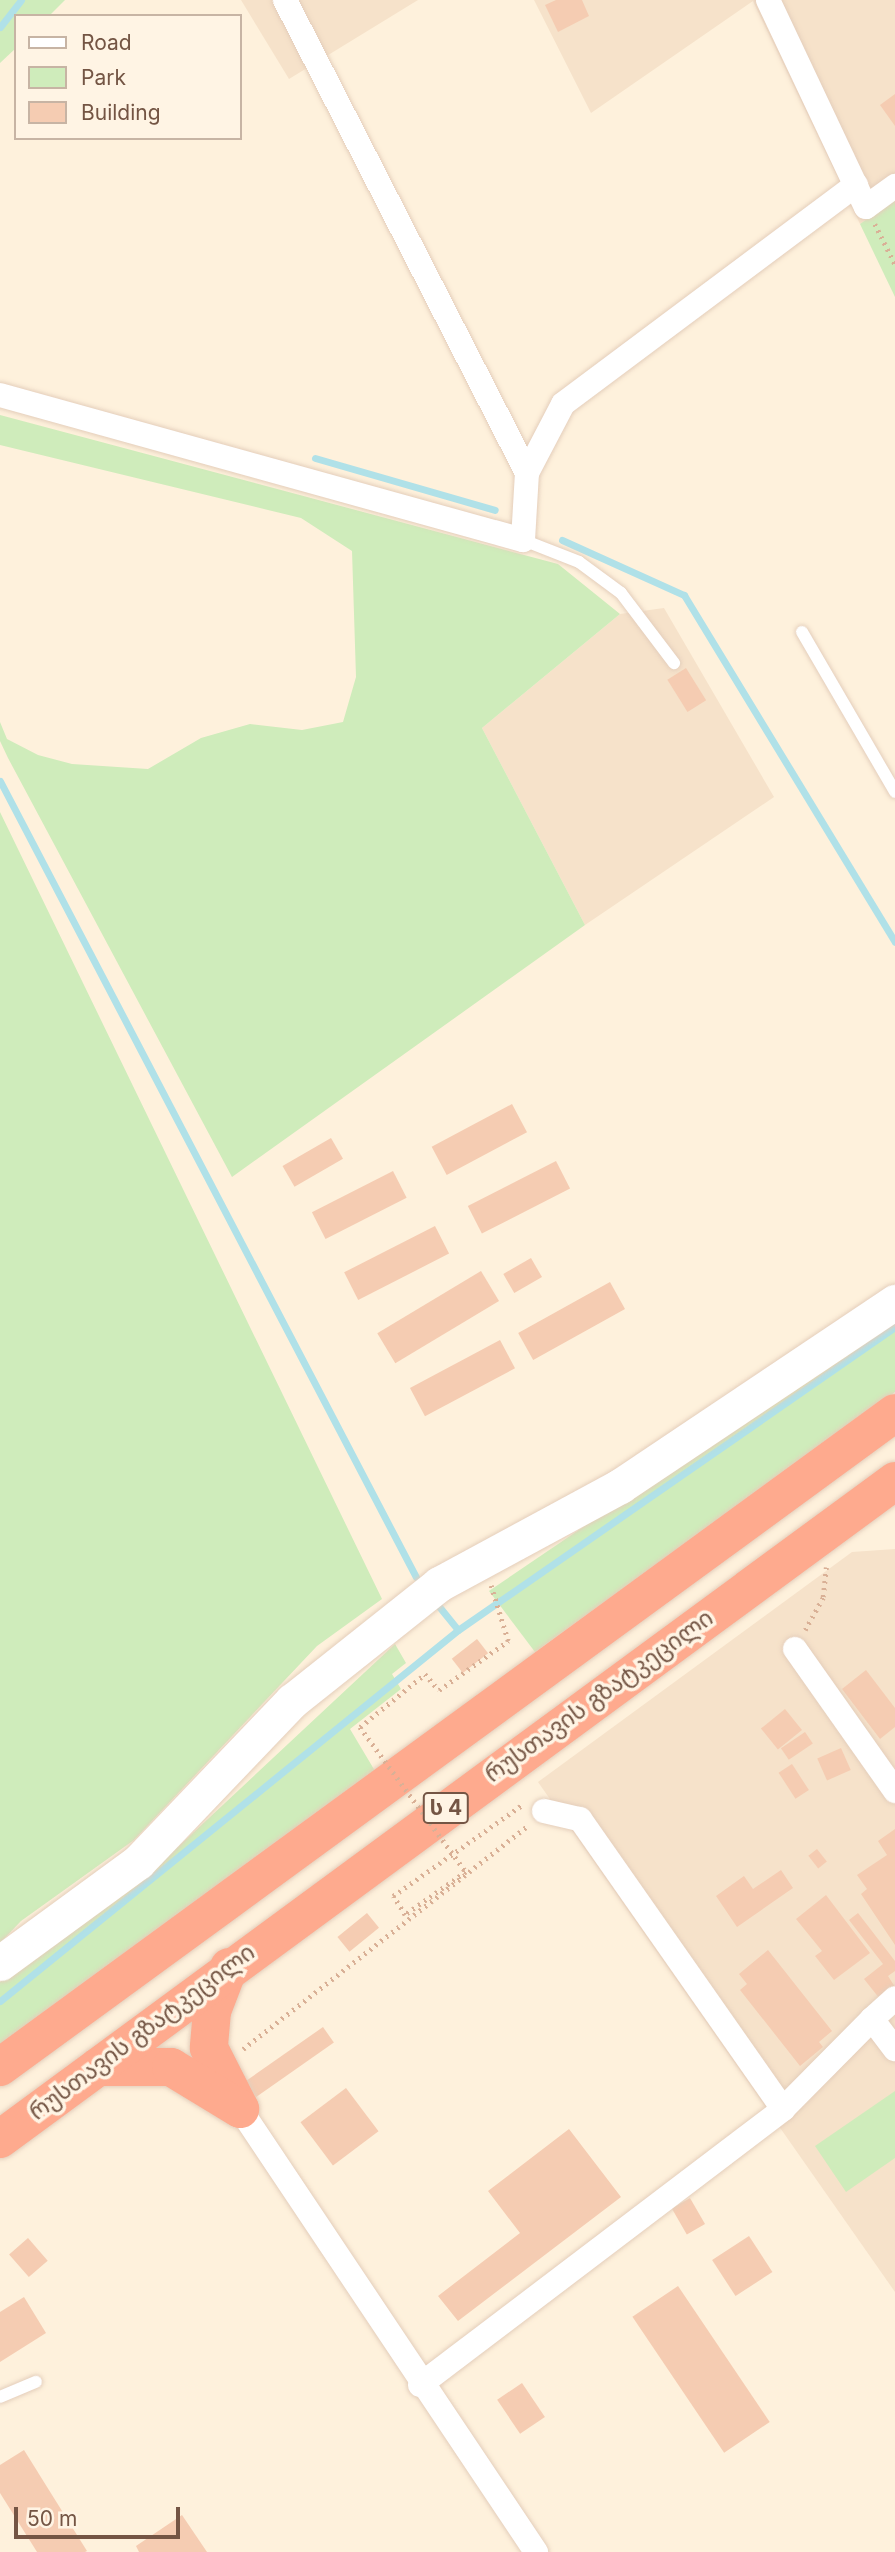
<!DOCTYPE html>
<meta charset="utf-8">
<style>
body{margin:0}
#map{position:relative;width:895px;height:2552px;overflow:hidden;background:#fef1dc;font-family:Inter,"Noto Sans Georgian",sans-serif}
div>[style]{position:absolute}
.residential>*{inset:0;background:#f6e2ca}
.green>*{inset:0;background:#cfecbb}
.stream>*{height:7px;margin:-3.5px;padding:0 3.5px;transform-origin:3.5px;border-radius:3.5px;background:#b0e1e8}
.building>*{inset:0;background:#f5ccb2;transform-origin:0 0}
.path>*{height:4.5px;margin-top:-2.25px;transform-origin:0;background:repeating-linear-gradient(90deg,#d9b096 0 2px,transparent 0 7px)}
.roads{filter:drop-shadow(0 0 2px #e4cebb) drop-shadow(0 0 2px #e4cebb)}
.lane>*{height:12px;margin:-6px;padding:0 6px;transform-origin:6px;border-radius:6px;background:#fff}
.street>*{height:24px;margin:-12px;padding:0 12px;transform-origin:12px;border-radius:12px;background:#fff}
.secondary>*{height:35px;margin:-17.5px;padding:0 17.5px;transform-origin:17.5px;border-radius:17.5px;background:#fff}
.highway>*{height:38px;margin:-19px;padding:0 19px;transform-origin:19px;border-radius:19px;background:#feaa8e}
.path-bridge>*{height:4.5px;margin-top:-2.25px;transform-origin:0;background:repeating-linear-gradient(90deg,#d9b096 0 2px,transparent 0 7px)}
span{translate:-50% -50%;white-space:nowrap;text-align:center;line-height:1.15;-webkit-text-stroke:7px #fff4e4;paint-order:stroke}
.shield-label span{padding:2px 5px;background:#fff4e4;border:2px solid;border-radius:5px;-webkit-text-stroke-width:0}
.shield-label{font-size:21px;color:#745544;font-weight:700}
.street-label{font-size:23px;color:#745544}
.legend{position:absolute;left:14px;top:14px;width:228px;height:126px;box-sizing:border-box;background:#fff4e4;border:2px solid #c7b4a4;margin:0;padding:9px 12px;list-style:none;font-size:21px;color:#745544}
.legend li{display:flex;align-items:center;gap:14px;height:35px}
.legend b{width:35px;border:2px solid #c7b4a4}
.scale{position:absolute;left:14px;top:2507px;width:166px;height:32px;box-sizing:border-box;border:4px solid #745544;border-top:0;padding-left:9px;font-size:21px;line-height:24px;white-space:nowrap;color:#745544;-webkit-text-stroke:5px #fff4e4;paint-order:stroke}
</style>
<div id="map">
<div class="residential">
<div style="clip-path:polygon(241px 0,418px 0,289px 79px)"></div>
<div style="clip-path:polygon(534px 0,895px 0,895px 199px,860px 224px,753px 1px,591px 113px)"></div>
<div style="clip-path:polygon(664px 608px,774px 797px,585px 925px,482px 728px,620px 614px)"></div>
<div style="clip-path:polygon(895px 1549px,895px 2292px,538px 1782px,852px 1552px)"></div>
</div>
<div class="green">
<div style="clip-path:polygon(0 0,65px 0,49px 16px,16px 16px,16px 48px,0 63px)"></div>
<div style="clip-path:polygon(895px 199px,895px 297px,860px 224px)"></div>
<div style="clip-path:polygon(0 415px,558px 564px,620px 614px,482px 728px,585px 925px,232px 1177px,8px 758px,0 741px,0 722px,7px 739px,38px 755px,72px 764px,148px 769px,201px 738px,250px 724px,302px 730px,343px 722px,356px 677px,352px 551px,301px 518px,0 445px)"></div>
<div style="clip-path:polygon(0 812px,382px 1599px,317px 1646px,134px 1840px,21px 1921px,0 1943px)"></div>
<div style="clip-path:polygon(895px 1315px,895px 1392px,535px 1652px,489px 1591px)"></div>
<div style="clip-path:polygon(395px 1644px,406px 1663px,392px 1674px,401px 1689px,350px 1729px,378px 1776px,0 2052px,0 1982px,179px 1846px)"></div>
<div style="clip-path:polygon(895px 2091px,895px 2158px,846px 2192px,815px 2146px)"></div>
</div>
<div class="stream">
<div style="left:0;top:27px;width:34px;rotate:-52deg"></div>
<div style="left:315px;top:458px;width:187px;rotate:16.1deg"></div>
<div style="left:562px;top:540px;width:134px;rotate:24.3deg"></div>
<div style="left:684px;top:595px;width:406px;rotate:58.7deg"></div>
<div style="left:0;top:781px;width:898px;rotate:62.41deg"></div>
<div style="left:437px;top:1604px;width:33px;rotate:51deg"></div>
<div style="left:0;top:2001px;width:589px;rotate:-39.01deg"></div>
<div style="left:458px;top:1630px;width:532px;rotate:-34.74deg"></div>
</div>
<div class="building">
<div style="clip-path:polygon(556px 0,582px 0,589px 16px,558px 32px,545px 5px)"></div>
<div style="clip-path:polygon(895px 94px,895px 126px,880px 105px)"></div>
<div style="left:686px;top:668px;width:38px;height:22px;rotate:58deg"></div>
<div style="left:512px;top:1104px;width:32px;height:91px;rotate:62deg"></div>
<div style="left:331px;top:1138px;width:24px;height:56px;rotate:60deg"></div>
<div style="left:556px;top:1161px;width:31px;height:99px;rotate:63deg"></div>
<div style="left:393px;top:1171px;width:30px;height:91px;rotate:63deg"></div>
<div style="left:435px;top:1226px;width:31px;height:102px;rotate:63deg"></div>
<div style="left:531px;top:1258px;width:22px;height:32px;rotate:60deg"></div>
<div style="left:481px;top:1271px;width:35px;height:121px;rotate:59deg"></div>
<div style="left:610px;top:1282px;width:31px;height:105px;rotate:61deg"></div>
<div style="left:500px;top:1340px;width:32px;height:102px;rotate:62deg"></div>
<div style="left:477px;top:1639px;width:18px;height:32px;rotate:52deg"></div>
<div style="clip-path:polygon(866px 1670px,895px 1708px,895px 1727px,880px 1739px,842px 1689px)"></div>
<div style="left:785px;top:1709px;width:27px;height:31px;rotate:51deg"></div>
<div style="left:805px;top:1732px;width:14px;height:29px;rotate:56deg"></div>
<div style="left:841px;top:1748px;width:24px;height:26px;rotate:66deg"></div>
<div style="left:792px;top:1764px;width:31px;height:16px;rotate:57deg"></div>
<div style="clip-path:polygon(895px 1829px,895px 1945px,861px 1894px,867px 1889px,857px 1875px,887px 1855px,878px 1841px)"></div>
<div style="left:817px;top:1849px;width:16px;height:11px;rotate:52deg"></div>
<div style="clip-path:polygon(781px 1870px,793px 1888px,737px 1927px,716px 1896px,744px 1876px,753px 1889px)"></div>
<div style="clip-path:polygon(826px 1895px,870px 1953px,834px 1980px,815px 1956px,822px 1951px,796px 1919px)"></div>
<div style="left:367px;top:1913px;width:19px;height:38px;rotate:51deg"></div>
<div style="clip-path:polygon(858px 1913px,895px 1961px,895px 1971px,888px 1976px,895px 1987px,880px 1999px,864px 1979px,883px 1964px,849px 1920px)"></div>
<div style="clip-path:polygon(768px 1950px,832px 2031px,819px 2042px,823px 2047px,800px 2066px,740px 1990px,747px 1984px,739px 1974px)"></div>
<div style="left:323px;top:2027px;width:19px;height:98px;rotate:55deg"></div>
<div style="left:346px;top:2088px;width:54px;height:57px;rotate:53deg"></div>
<div style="clip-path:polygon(569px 2129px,621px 2197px,458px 2321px,438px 2296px,520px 2233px,488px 2191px)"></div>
<div style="left:690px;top:2198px;width:30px;height:21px;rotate:60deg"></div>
<div style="left:749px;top:2236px;width:43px;height:44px;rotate:57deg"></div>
<div style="left:28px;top:2238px;width:30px;height:25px;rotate:49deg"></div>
<div style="left:678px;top:2286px;width:164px;height:55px;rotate:56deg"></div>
<div style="clip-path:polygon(24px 2297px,46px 2333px,0 2362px,0 2312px)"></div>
<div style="left:522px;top:2383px;width:41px;height:30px;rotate:56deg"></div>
<div style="clip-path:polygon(24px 2450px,87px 2551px,85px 2552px,37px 2552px,0 2493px,0 2465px)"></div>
<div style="clip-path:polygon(182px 2515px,207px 2552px,139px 2552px,136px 2546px)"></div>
</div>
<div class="path">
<div style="left:875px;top:224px;width:45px;rotate:63.4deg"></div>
<div style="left:805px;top:1630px;width:38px;rotate:-61deg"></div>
<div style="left:823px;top:1597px;width:30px;rotate:-84deg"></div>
<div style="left:360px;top:1727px;width:84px;rotate:-39.2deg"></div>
<div style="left:425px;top:1674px;width:21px;rotate:49deg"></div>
<div style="left:439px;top:1690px;width:85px;rotate:-35.4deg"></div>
<div style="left:508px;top:1641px;width:58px;rotate:-107.2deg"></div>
<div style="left:466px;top:1872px;width:75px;rotate:144.8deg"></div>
<div style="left:405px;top:1915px;width:22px;rotate:-122deg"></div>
<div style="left:393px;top:1896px;width:158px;rotate:-35.2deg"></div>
<div style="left:243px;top:2049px;width:361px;rotate:-38.1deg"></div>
</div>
<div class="roads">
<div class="lane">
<div style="left:523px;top:540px;width:60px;rotate:21.4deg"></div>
<div style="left:579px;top:562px;width:52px;rotate:36.4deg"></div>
<div style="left:621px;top:593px;width:88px;rotate:52.9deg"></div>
<div style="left:802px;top:632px;width:185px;rotate:59.8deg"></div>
<div style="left:0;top:2397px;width:39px;rotate:-23deg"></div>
</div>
<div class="street">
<div style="left:285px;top:0;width:531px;rotate:62.9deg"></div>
<div style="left:768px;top:0;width:229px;rotate:64.7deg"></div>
<div style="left:866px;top:207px;width:36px;rotate:-36deg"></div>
<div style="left:0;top:395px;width:543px;rotate:15.5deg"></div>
<div style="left:523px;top:540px;width:67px;rotate:-86.6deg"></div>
<div style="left:527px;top:473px;width:78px;rotate:-62.4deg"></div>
<div style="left:563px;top:404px;width:366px;rotate:-36.8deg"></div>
<div style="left:795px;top:1649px;width:174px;rotate:54.8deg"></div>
<div style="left:544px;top:1811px;width:37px;rotate:13deg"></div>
<div style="left:580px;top:1819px;width:354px;rotate:55deg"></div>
<div style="left:872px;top:2019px;width:31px;rotate:-42deg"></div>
<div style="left:240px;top:2109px;width:533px;rotate:56.25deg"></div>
<div style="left:420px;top:2385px;width:456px;rotate:-37.2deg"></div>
<div style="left:783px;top:2109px;width:127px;rotate:-45.3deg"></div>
<div style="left:872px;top:2019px;width:38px;rotate:53deg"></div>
</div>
<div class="secondary">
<div style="left:0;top:1963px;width:171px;rotate:-36.2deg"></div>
<div style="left:138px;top:1862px;width:223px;rotate:-46.3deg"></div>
<div style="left:292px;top:1701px;width:188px;rotate:-38.5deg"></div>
<div style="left:439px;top:1584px;width:206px;rotate:-28.4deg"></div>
<div style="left:620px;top:1486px;width:331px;rotate:-33.8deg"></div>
</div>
<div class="highway">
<div style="left:229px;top:1967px;width:47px;rotate:111.1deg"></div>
<div style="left:212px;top:2011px;width:37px;rotate:95deg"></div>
<div style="left:209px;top:2048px;width:68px;rotate:63.1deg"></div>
<div style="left:0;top:2067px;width:1108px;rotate:-36.16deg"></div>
<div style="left:98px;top:2067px;width:73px"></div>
<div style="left:171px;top:2067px;width:81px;rotate:31.3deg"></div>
<div style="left:0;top:2139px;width:1111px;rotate:-36.32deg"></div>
</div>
</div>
<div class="path-bridge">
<div style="left:360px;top:1727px;width:180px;rotate:53.8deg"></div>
</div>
<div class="shield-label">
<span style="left:446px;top:1808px">ს 4</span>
</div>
<div class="street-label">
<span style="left:599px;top:1696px;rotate:-36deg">რუსთავის გზატკეცილი</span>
<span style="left:142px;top:2032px;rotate:-37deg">რუსთავის გზატკეცილი</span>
</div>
<ul class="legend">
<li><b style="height:9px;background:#fff"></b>Road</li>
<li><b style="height:19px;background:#cfecbb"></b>Park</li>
<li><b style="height:19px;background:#f5ccb2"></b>Building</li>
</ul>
<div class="scale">50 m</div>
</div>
